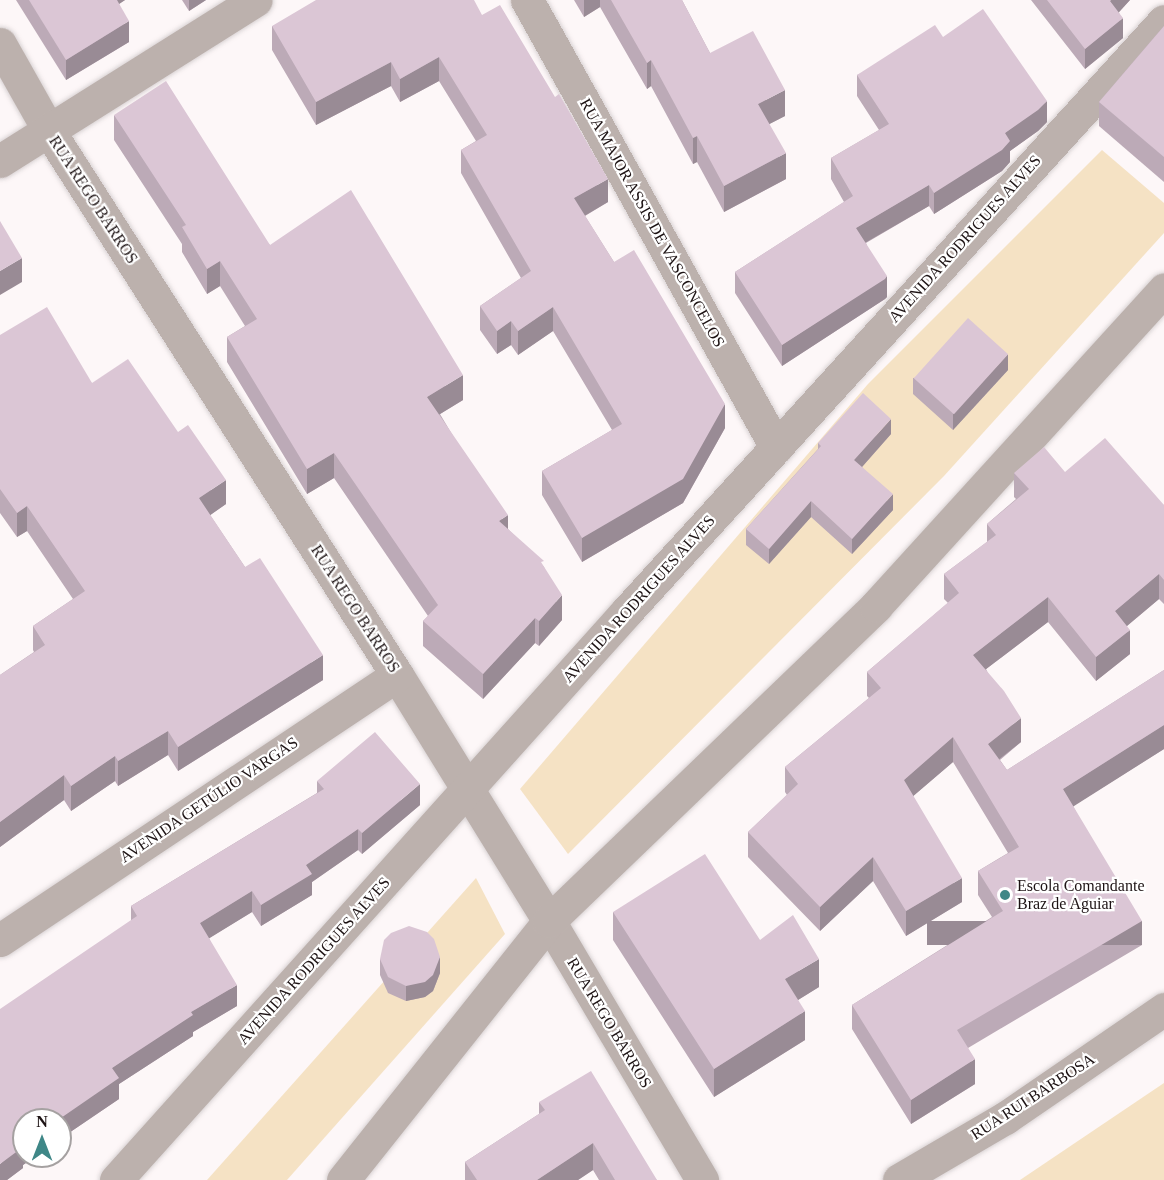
<!DOCTYPE html>
<meta charset="utf-8">
<style>
body{margin:0}
#map{position:relative;width:1164px;height:1180px;overflow:hidden;background:#fdf7f8;font-family:Georgia,serif}
div>[style]{position:absolute}
.green>*{inset:0;background:#f5e2c4}
.roads{filter:drop-shadow(0 0 2px #d9d3d4) drop-shadow(0 0 2px #d9d3d4)}
.minor>*{height:33px;margin:-16.5px;padding:0 16.5px;transform-origin:16.5px;border-radius:16.5px;background:#bcb1ad}
.wall>*{inset:0;background:#bcaab7}
.shaded-wall>*{inset:0;background:#998b95;transform-origin:0 0}
.building>*{inset:0;background:#dbc6d5;transform-origin:0 0}
.dots>*{width:16px;height:16px;translate:-50% -50%;box-sizing:border-box;border:3px solid #fff;border-radius:50%}
span{translate:-50% -50%;white-space:nowrap;text-align:center;line-height:1.15;-webkit-text-stroke:4.5px #fff;paint-order:stroke}
.street-label{font-size:16px;color:#1d1314}
.poi-label{font-size:16px;color:#1d1314}
.left{translate:0 -50%;text-align:left}
.north{position:absolute;left:12px;top:1108px;width:60px;height:60px;box-sizing:border-box;background:#fff;border:2px solid #a5a1a1;border-radius:50%;rotate:0deg;font-size:16px;font-weight:700;line-height:24px;text-align:center;color:#1d1314}
.north::after{content:'';display:block;margin:auto;width:21px;height:27px;background:#3f8787;clip-path:polygon(50% 0,100% 100%,50% 72%,0 100%)}
</style>
<div id="map">
<div class="green">
<div style="clip-path:polygon(1102px 150px,1164px 203px,1164px 233px,944px 476px,568px 854px,520px 789px,868px 384px)"></div>
<div style="clip-path:polygon(476px 878px,505px 934px,287px 1180px,207px 1180px)"></div>
<div style="clip-path:polygon(1164px 1083px,1164px 1180px,1020px 1180px)"></div>
</div>
<div class="roads">
<div class="minor">
<div style="left:527px;top:0;width:512px;rotate:60.88deg"></div>
<div style="left:0;top:44px;width:100px;rotate:60.6deg"></div>
<div style="left:49px;top:131px;width:646px;rotate:57.39deg"></div>
<div style="left:397px;top:675px;width:289px;rotate:58.3deg"></div>
<div style="left:549px;top:921px;width:301px;rotate:59.4deg"></div>
<div style="left:0;top:161px;width:302px;rotate:-32.2deg"></div>
<div style="left:0;top:940px;width:477px;rotate:-33.7deg"></div>
<div style="left:116px;top:1180px;width:766px;rotate:-48.07deg"></div>
<div style="left:628px;top:610px;width:796px;rotate:-47.7deg"></div>
<div style="left:343px;top:1180px;width:331px;rotate:-51.5deg"></div>
<div style="left:549px;top:921px;width:454px;rotate:-43.9deg"></div>
<div style="left:876px;top:606px;width:428px;rotate:-47.7deg"></div>
<div style="left:899px;top:1180px;width:123px;rotate:-30.3deg"></div>
<div style="left:1005px;top:1118px;width:193px;rotate:-34.4deg"></div>
</div>
</div>
<div class="wall">
<div style="clip-path:polygon(16px 0,125px 0,119px 4px,129px 42px,66px 80px)"></div>
<div style="clip-path:polygon(182px 0,206px 0,189px 11px)"></div>
<div style="clip-path:polygon(574px 0,682px 0,710px 53px,785px 116px,769px 124px,786px 179px,724px 212px,697px 162px,693px 164px,651px 86px,647px 89px,600px 7px,584px 17px)"></div>
<div style="clip-path:polygon(1031px 0,1130px 0,1119px 12px,1123px 38px,1085px 69px)"></div>
<div style="clip-path:polygon(482px 15px,608px 202px,585px 216px,614px 262px,725px 428px,683px 503px,582px 562px,542px 495px,542px 471px,612px 430px,553px 331px,518px 355px,511px 345px,497px 354px,480px 330px,480px 306px,521px 278px,461px 173px,461px 150px,476px 141px,439px 81px,400px 102px,391px 86px,316px 125px,272px 50px,272px 26px)"></div>
<div style="clip-path:polygon(1164px 26px,1164px 182px,1099px 126px,1099px 102px)"></div>
<div style="clip-path:polygon(943px 37px,1047px 122px,1038px 131px,1010px 151px,1010px 162px,1002px 171px,934px 214px,929px 206px,866px 243px,887px 297px,885px 299px,782px 366px,735px 293px,735px 272px,844px 202px,831px 179px,831px 158px,879px 130px,857px 96px,857px 75px)"></div>
<div style="clip-path:polygon(114px 115px,270px 245px,463px 400px,440px 414px,508px 529px,544px 567px,562px 620px,539px 646px,535px 643px,483px 699px,423px 646px,423px 621px,428px 616px,334px 478px,307px 494px,227px 362px,227px 337px,245px 326px,220px 286px,207px 294px,182px 252px,182px 244px,114px 140px)"></div>
<div style="clip-path:polygon(0 335px,92px 383px,226px 504px,210px 515px,245px 567px,323px 680px,178px 771px,168px 755px,118px 786px,115px 781px,71px 811px,64px 800px,0 847px,0 675px,34px 652px,33px 650px,33px 626px,73px 599px,27px 531px,17px 537px,0 513px)"></div>
<div style="clip-path:polygon(1008px 370px,953px 430px,913px 394px,913px 378px)"></div>
<div style="clip-path:polygon(891px 434px,862px 467px,893px 510px,852px 554px,811px 517px,769px 564px,746px 545px,746px 529px,818px 449px,818px 443px)"></div>
<div style="clip-path:polygon(1065px 472px,1164px 505px,1164px 604px,1159px 599px,1127px 626px,1130px 654px,1096px 681px,1048px 622px,986px 669px,1021px 742px,1000px 760px,1007px 770px,1164px 670px,1164px 749px,1073px 806px,1142px 945px,968px 1048px,975px 1084px,911px 1124px,852px 1029px,852px 1005px,992px 917px,978px 895px,978px 871px,1008px 853px,953px 762px,913px 796px,962px 902px,906px 936px,873px 881px,820px 931px,748px 857px,748px 832px,787px 795px,785px 792px,785px 767px,869px 698px,867px 696px,867px 672px,948px 603px,944px 599px,944px 574px,987px 542px,987px 524px,1016px 499px,1014px 497px,1014px 473px)"></div>
<div style="clip-path:polygon(317px 781px,420px 805px,362px 854px,358px 850px,312px 882px,312px 895px,261px 926px,252px 912px,209px 938px,237px 1006px,193px 1032px,193px 1036px,119px 1084px,119px 1099px,60px 1139px,60px 1120px,24px 1156px,36px 1156px,23px 1165px,23px 1168px,7px 1180px,0 1180px,131px 921px,131px 906px,317px 793px)"></div>
<div style="clip-path:polygon(613px 912px,760px 940px,819px 987px,798px 1000px,805px 1040px,714px 1097px,613px 940px)"></div>
<div style="clip-path:polygon(380px 959px,440px 973px,433px 991px,425px 997px,406px 1001px,388px 993px,380px 975px)"></div>
<div style="clip-path:polygon(539px 1102px,657px 1180px,599px 1180px,593px 1170px,578px 1180px,465px 1180px,465px 1162px,539px 1114px)"></div>
</div>
<div class="shaded-wall">
<div style="clip-path:polygon(110px 0,125px 0,110px 10px)"></div>
<div style="clip-path:polygon(189px 0,206px 0,189px 11px)"></div>
<div style="clip-path:polygon(584px 0,600px 0,600px 7px,584px 17px)"></div>
<div style="clip-path:polygon(1111px 0,1130px 0,1110px 22px,1110px 1px)"></div>
<div style="clip-path:polygon(1123px 18px,1123px 38px,1085px 69px,1085px 49px)"></div>
<div style="clip-path:polygon(129px 21px,129px 42px,66px 80px,66px 60px)"></div>
<div style="clip-path:polygon(439px 57px,439px 81px,400px 102px,400px 79px)"></div>
<div style="clip-path:polygon(651px 60px,651px 86px,647px 89px,647px 63px)"></div>
<div style="clip-path:polygon(391px 62px,391px 86px,316px 125px,316px 102px)"></div>
<div style="clip-path:polygon(785px 90px,785px 116px,758px 130px,758px 104px)"></div>
<div style="clip-path:polygon(1047px 101px,1047px 122px,1038px 131px,1010px 151px,1010px 162px,1002px 171px,934px 214px,934px 193px,1005px 133px)"></div>
<div style="clip-path:polygon(697px 136px,697px 162px,693px 164px,693px 138px)"></div>
<div style="clip-path:polygon(786px 153px,786px 179px,724px 212px,724px 186px)"></div>
<div style="clip-path:polygon(608px 179px,608px 202px,574px 222px,574px 198px)"></div>
<div style="clip-path:polygon(929px 185px,929px 206px,856px 248px,856px 228px)"></div>
<div style="clip-path:polygon(22px 258px,22px 282px,0 295px,0 271px)"></div>
<div style="clip-path:polygon(220px 261px,220px 286px,207px 294px,207px 269px)"></div>
<div style="clip-path:polygon(887px 276px,887px 297px,885px 299px,782px 366px,782px 345px)"></div>
<div style="clip-path:polygon(553px 307px,553px 331px,518px 355px,518px 331px)"></div>
<div style="clip-path:polygon(511px 321px,511px 345px,497px 354px,497px 331px)"></div>
<div style="clip-path:polygon(1008px 354px,1008px 370px,953px 430px,953px 414px)"></div>
<div style="clip-path:polygon(463px 375px,463px 400px,427px 422px,427px 397px)"></div>
<div style="clip-path:polygon(725px 404px,725px 428px,683px 503px,582px 562px,582px 538px)"></div>
<div style="clip-path:polygon(891px 419px,891px 434px,854px 476px,854px 460px)"></div>
<div style="clip-path:polygon(334px 453px,334px 478px,307px 494px,307px 469px)"></div>
<div style="clip-path:polygon(226px 480px,226px 504px,199px 523px,199px 498px)"></div>
<div style="clip-path:polygon(893px 494px,893px 510px,852px 554px,852px 539px)"></div>
<div style="clip-path:polygon(811px 501px,811px 517px,769px 564px,769px 549px)"></div>
<div style="clip-path:polygon(27px 506px,27px 531px,17px 537px,17px 513px)"></div>
<div style="clip-path:polygon(508px 515px,508px 540px,499px 521px)"></div>
<div style="clip-path:polygon(1159px 574px,1159px 599px,1115px 636px,1115px 611px)"></div>
<div style="clip-path:polygon(562px 595px,562px 620px,539px 646px,539px 621px)"></div>
<div style="clip-path:polygon(1048px 597px,1048px 622px,973px 679px,973px 655px)"></div>
<div style="clip-path:polygon(535px 618px,535px 643px,483px 699px,483px 674px)"></div>
<div style="clip-path:polygon(1130px 630px,1130px 654px,1096px 681px,1096px 657px)"></div>
<div style="clip-path:polygon(323px 655px,323px 680px,178px 771px,178px 747px)"></div>
<div style="clip-path:polygon(1021px 718px,1021px 742px,988px 768px,988px 744px)"></div>
<div style="clip-path:polygon(1164px 725px,1164px 749px,1063px 813px,1063px 789px)"></div>
<div style="clip-path:polygon(168px 731px,168px 755px,118px 786px,118px 761px)"></div>
<div style="clip-path:polygon(953px 737px,953px 762px,904px 804px,904px 780px)"></div>
<div style="clip-path:polygon(115px 756px,115px 781px,71px 811px,71px 786px)"></div>
<div style="clip-path:polygon(64px 775px,64px 800px,0 847px,0 822px)"></div>
<div style="clip-path:polygon(420px 784px,420px 805px,362px 854px,362px 833px)"></div>
<div style="clip-path:polygon(358px 829px,358px 850px,312px 882px,312px 895px,261px 926px,261px 905px,306px 865px)"></div>
<div style="clip-path:polygon(873px 857px,873px 881px,820px 931px,820px 907px)"></div>
<div style="clip-path:polygon(962px 878px,962px 902px,906px 936px,906px 911px)"></div>
<div style="clip-path:polygon(252px 891px,252px 912px,200px 944px,200px 923px)"></div>
<div style="left:1142px;top:921px;width:24px;height:215px;rotate:90deg"></div>
<div style="clip-path:polygon(440px 957px,440px 973px,433px 991px,425px 997px,406px 1001px,406px 986px)"></div>
<div style="clip-path:polygon(819px 959px,819px 987px,785px 1008px,785px 979px)"></div>
<div style="clip-path:polygon(237px 985px,237px 1006px,193px 1032px,193px 1036px,119px 1084px,119px 1099px,60px 1139px,60px 1120px,58px 1120px,112px 1068px,191px 1012px)"></div>
<div style="clip-path:polygon(805px 1011px,805px 1040px,714px 1097px,714px 1069px)"></div>
<div style="clip-path:polygon(975px 1059px,975px 1084px,911px 1124px,911px 1100px)"></div>
<div style="clip-path:polygon(24px 1143px,24px 1156px,36px 1156px,23px 1165px,23px 1168px,7px 1180px,0 1180px,0 1164px)"></div>
<div style="clip-path:polygon(593px 1143px,593px 1170px,578px 1180px,537px 1180px)"></div>
</div>
<div class="building">
<div style="clip-path:polygon(29px 0,117px 0,129px 21px,66px 60px)"></div>
<div style="clip-path:polygon(316px 0,474px 0,482px 15px,500px 5px,555px 97px,559px 94px,608px 179px,574px 198px,614px 262px,634px 250px,725px 404px,683px 479px,582px 538px,542px 471px,622px 424px,553px 307px,518px 331px,511px 321px,497px 331px,480px 306px,531px 271px,461px 150px,487px 135px,439px 57px,400px 79px,391px 62px,316px 102px,272px 26px)"></div>
<div style="clip-path:polygon(611px 0,682px 0,710px 53px,753px 31px,785px 90px,758px 104px,786px 153px,724px 186px,697px 136px,693px 138px,651px 60px,647px 63px)"></div>
<div style="clip-path:polygon(1047px 0,1111px 0,1110px 1px,1123px 18px,1085px 49px)"></div>
<div style="clip-path:polygon(983px 9px,1047px 101px,1038px 110px,1005px 133px,1010px 141px,1002px 150px,934px 193px,929px 185px,856px 228px,887px 276px,885px 279px,782px 345px,735px 272px,853px 196px,831px 158px,889px 124px,857px 75px,935px 25px,943px 37px)"></div>
<div style="clip-path:polygon(1164px 26px,1164px 157px,1099px 102px)"></div>
<div style="clip-path:polygon(166px 81px,270px 245px,351px 190px,463px 375px,427px 397px,508px 515px,499px 521px,544px 561px,541px 562px,562px 595px,539px 621px,535px 618px,483px 674px,423px 621px,438px 605px,334px 453px,307px 469px,227px 337px,257px 319px,220px 261px,207px 269px,182px 227px,186px 225px,114px 115px)"></div>
<div style="clip-path:polygon(0 221px,22px 258px,0 271px)"></div>
<div style="clip-path:polygon(47px 307px,92px 383px,128px 359px,178px 432px,188px 425px,226px 480px,199px 498px,245px 567px,260px 558px,323px 655px,178px 747px,168px 731px,118px 761px,115px 756px,71px 786px,64px 775px,0 822px,0 675px,45px 645px,33px 626px,85px 591px,27px 506px,17px 513px,0 489px,0 335px)"></div>
<div style="left:968px;top:318px;width:54px;height:81px;rotate:42deg"></div>
<div style="clip-path:polygon(863px 393px,891px 419px,854px 460px,893px 494px,852px 539px,811px 501px,769px 549px,746px 529px,821px 446px,818px 443px)"></div>
<div style="clip-path:polygon(1105px 438px,1164px 505px,1164px 580px,1159px 574px,1115px 611px,1130px 630px,1096px 657px,1048px 597px,973px 655px,1004px 691px,1021px 718px,988px 744px,1007px 770px,1164px 670px,1164px 725px,1063px 789px,1142px 921px,957px 1030px,975px 1059px,911px 1100px,852px 1005px,1003px 911px,978px 871px,1019px 847px,953px 737px,904px 780px,962px 878px,906px 911px,873px 857px,820px 907px,748px 832px,798px 784px,785px 767px,881px 688px,867px 672px,959px 593px,944px 574px,996px 535px,987px 524px,1029px 489px,1014px 473px,1044px 447px,1065px 472px)"></div>
<div style="clip-path:polygon(375px 732px,420px 784px,362px 833px,358px 829px,306px 865px,312px 874px,261px 905px,252px 891px,200px 923px,237px 985px,191px 1012px,193px 1015px,112px 1068px,119px 1078px,58px 1120px,24px 1120px,24px 1143px,22px 1145px,23px 1147px,0 1164px,0 1009px,137px 916px,131px 906px,324px 789px,317px 781px)"></div>
<div style="clip-path:polygon(705px 854px,760px 940px,793px 915px,819px 959px,785px 979px,805px 1011px,714px 1069px,613px 912px)"></div>
<div style="clip-path:polygon(409px 926px,427px 932px,434px 939px,440px 957px,433px 975px,425px 982px,406px 986px,388px 977px,380px 959px,384px 940px,391px 933px)"></div>
<div style="clip-path:polygon(591px 1071px,657px 1180px,615px 1180px,593px 1143px,537px 1180px,477px 1180px,465px 1162px,545px 1110px,539px 1102px)"></div>
</div>
<div class="dots">
<div style="left:1005px;top:895px;background:#3f8787"></div>
</div>
<div class="street-label">
<span style="left:93px;top:200px;rotate:57deg">RUA REGO BARROS</span>
<span style="left:652px;top:223px;rotate:61deg">RUA MAJOR ASSIS DE VASCONCELOS</span>
<span style="left:965px;top:239px;rotate:-48deg">AVENIDA RODRIGUES ALVES</span>
<span style="left:639px;top:599px;rotate:-48deg">AVENIDA RODRIGUES ALVES</span>
<span style="left:355px;top:609px;rotate:57deg">RUA REGO BARROS</span>
<span style="left:209px;top:800px;rotate:-34deg">AVENIDA GETÚLIO VARGAS</span>
<span style="left:314px;top:961px;rotate:-48deg">AVENIDA RODRIGUES ALVES</span>
<span style="left:609px;top:1023px;rotate:59deg">RUA REGO BARROS</span>
<span style="left:1033px;top:1097px;rotate:-33deg">RUA RUI BARBOSA</span>
</div>
<div class="poi-label">
<span class="left" style="left:1017px;top:895px">Escola Comandante<br>Braz de Aguiar</span>
</div>
<div class="north">N</div>
</div>
